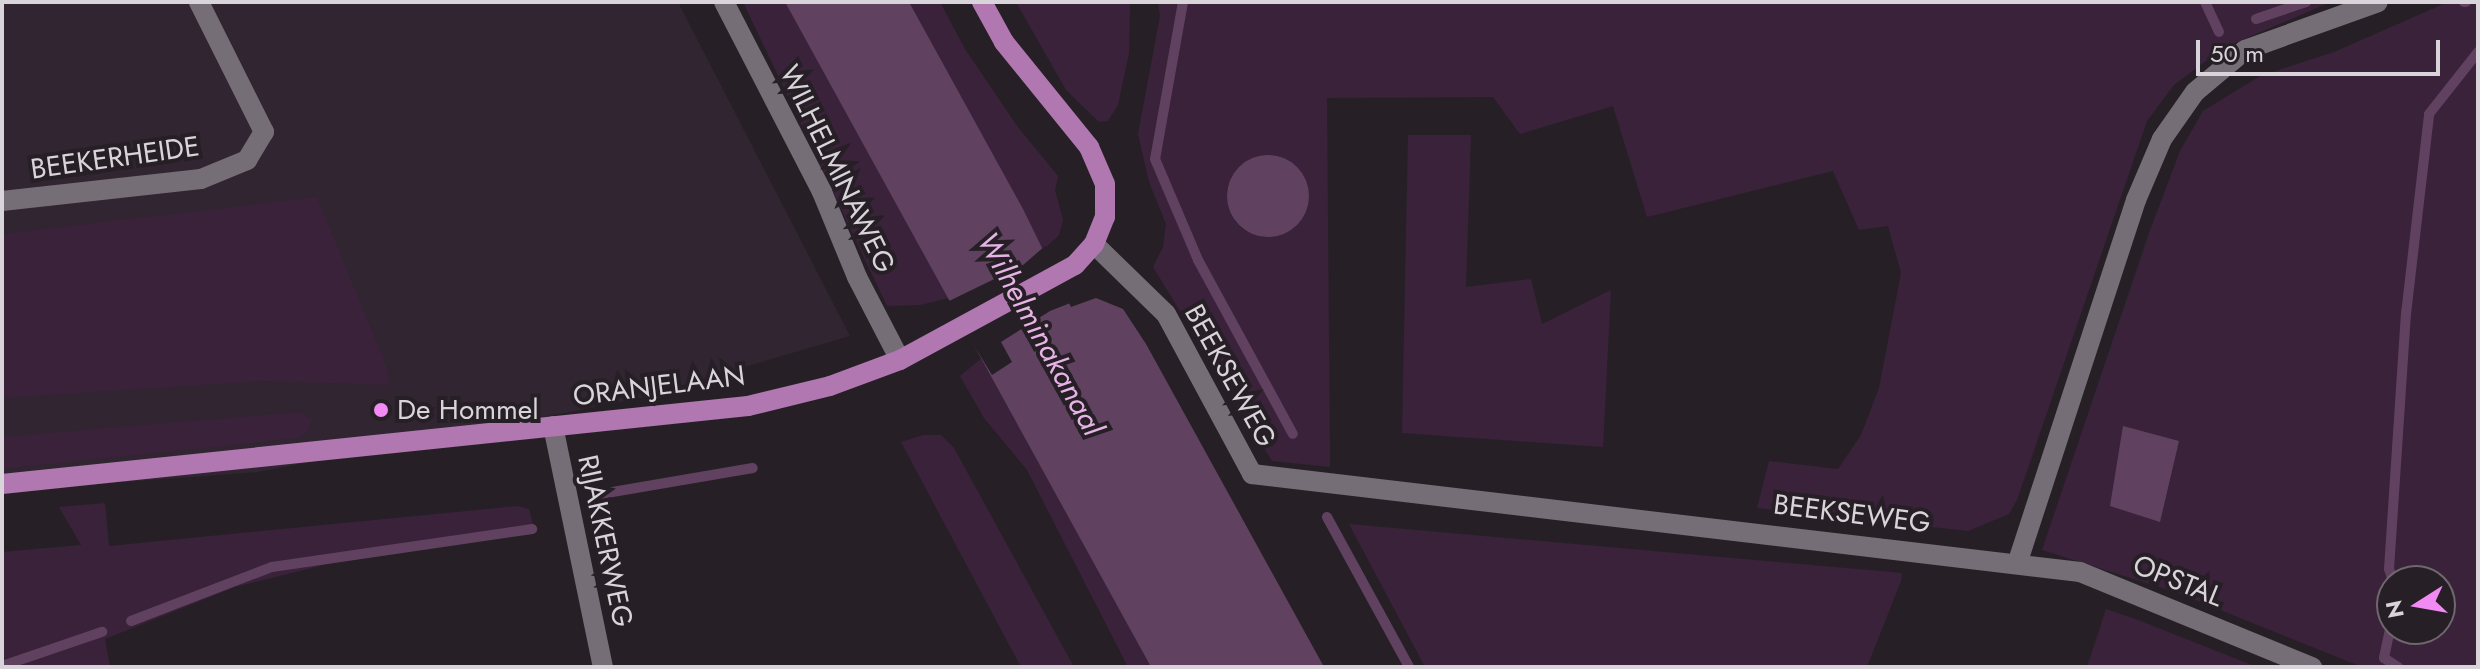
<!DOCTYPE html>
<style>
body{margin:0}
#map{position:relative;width:2480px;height:669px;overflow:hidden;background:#262026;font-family:Jost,sans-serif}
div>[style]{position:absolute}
.built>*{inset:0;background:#302530}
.green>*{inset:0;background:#3a223a}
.water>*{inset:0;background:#604260}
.round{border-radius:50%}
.pier>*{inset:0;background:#262026}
.stream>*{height:10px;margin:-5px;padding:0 5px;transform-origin:5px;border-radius:5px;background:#604260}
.minor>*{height:20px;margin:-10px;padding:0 10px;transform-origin:10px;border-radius:10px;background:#766e76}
.major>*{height:20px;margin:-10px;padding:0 10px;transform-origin:10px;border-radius:10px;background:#b077b1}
.dots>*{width:22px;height:22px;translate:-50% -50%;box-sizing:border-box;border:4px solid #262026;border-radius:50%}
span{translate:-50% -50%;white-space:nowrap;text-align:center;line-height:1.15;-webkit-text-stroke:8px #262026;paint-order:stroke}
.street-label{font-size:28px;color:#d9d4d9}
.poi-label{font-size:28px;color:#d9d4d9}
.left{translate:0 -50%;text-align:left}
.water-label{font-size:30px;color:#e7b3e6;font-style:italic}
.frame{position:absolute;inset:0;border:4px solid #d9d4d9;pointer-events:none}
.north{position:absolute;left:2376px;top:565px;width:80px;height:80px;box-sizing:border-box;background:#262026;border:2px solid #6e686e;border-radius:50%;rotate:259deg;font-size:22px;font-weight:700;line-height:32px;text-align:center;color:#d9d4d9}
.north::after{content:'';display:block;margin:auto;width:28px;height:36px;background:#f28af3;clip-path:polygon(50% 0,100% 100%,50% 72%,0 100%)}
.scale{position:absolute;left:2196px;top:40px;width:244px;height:36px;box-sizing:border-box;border:4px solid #d9d4d9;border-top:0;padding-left:10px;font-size:24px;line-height:28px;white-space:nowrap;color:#d9d4d9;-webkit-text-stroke:6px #262026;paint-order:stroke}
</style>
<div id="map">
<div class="built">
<div style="clip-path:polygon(2px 2px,678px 2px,850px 336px,632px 400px,258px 472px,2px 491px)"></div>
</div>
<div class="green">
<div style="clip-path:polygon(743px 2px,785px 2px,949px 298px,920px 305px,887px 306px)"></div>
<div style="clip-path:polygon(909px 2px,940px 2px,965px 49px,1017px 126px,1058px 176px,1055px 190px,1063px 220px,1059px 235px,1043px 250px)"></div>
<div style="clip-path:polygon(1016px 2px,1130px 2px,1129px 53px,1118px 105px,1108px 121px,1099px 122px,1066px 90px)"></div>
<div style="clip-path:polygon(evenodd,1158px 2px,2331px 2px,2223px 48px,2174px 85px,2147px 121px,2017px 500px,2009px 514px,1968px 531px,1757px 508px,1769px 461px,1838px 469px,1861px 435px,1879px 388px,1901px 273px,1888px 226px,1859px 230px,1833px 171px,1647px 217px,1613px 106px,1520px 134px,1493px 97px,1327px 98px,1330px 467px,1272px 461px,1153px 267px,1163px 247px,1166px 224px,1149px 182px,1138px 134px,1160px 16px,1158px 2px,1293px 164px,1304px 178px,1305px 213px,1296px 225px,1246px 231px,1239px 226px,1233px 218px,1227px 190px,1232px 176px,1293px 164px)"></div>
<div style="clip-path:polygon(evenodd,2448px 2px,2478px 2px,2478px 667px,2362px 667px,2178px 593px,2042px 550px,2149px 233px,2180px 151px,2203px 111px,2260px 76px,2334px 52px,2448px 2px,2392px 581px,2440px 581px,2440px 629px,2392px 629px,2392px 581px)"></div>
<div style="clip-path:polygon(1408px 135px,1471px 135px,1466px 287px,1531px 279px,1542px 324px,1611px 290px,1603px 447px,1402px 433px)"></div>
<div style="clip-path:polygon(317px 197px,386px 365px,389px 385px,264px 381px,2px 398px,2px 234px)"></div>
<div style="clip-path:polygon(983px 357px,1151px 667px,1128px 667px,1027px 470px,984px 418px,960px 376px)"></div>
<div style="clip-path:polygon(301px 412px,312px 420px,308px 431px,300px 438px,2px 469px,2px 437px)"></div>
<div style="clip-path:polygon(923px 435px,941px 435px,954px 448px,1074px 667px,1021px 667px,901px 442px)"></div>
<div style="clip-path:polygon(105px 503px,109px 546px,518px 506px,529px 509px,535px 532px,328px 564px,235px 587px,105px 639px,110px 667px,2px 667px,2px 552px,81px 545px,59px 507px)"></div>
<div style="clip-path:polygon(1349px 524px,1902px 573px,1901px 581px,1867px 667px,1425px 667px)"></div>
<div style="clip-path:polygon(2106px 609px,2138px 620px,2257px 667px,2087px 667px)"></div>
</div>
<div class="water">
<div style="clip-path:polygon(785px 2px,909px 2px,1023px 209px,1071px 307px,1096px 298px,1123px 309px,1146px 344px,1324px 667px,1151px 667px)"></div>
<div class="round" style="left:1227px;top:155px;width:82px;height:82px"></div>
<div style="clip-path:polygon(2123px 426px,2179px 441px,2160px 522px,2110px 506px)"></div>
</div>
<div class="pier">
<div style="clip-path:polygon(1045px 246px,1073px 302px,1050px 311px,1001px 342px,1012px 362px,992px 375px,947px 302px,1023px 265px)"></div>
</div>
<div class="stream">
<div style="left:1183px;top:2px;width:159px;rotate:100.1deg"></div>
<div style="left:1155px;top:159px;width:110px;rotate:66.9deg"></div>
<div style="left:1198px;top:260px;width:198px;rotate:61.4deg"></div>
<div style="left:2205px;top:2px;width:33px;rotate:65deg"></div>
<div style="left:2464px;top:2px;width:2px"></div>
<div style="left:2256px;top:19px;width:53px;rotate:-18.8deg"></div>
<div style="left:595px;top:495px;width:160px;rotate:-9.7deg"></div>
<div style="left:1327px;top:517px;width:171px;rotate:61.3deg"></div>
<div style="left:2393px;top:581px;width:13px;rotate:-108deg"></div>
<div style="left:2389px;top:569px;width:256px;rotate:-86.2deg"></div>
<div style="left:2406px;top:314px;width:201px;rotate:-83.4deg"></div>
<div style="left:2429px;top:114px;width:79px;rotate:-51.7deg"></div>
<div style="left:2392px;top:620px;width:39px;rotate:102deg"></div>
<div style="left:2384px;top:658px;width:17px;rotate:33deg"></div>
<div style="left:131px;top:621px;width:151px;rotate:-21deg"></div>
<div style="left:272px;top:567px;width:263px;rotate:-8.3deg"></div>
<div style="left:2px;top:666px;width:106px;rotate:-18.8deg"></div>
</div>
<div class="minor">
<div style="left:724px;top:2px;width:214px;rotate:62.7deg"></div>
<div style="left:822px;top:192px;width:92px;rotate:67.6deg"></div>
<div style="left:857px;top:277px;width:93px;rotate:62.6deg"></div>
<div style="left:2px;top:201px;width:200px;rotate:-6.3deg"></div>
<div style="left:201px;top:179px;width:50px;rotate:-22.4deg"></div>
<div style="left:247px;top:160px;width:33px;rotate:-59deg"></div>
<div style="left:264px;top:132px;width:145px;rotate:-116.6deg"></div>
<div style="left:1094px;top:244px;width:100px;rotate:44.2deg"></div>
<div style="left:1166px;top:314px;width:182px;rotate:61.7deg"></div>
<div style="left:1252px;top:474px;width:834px;rotate:6.75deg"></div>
<div style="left:2080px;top:572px;width:251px;rotate:22.3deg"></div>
<div style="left:553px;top:426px;width:246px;rotate:78.3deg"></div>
<div style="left:2018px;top:561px;width:380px;rotate:-71.9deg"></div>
<div style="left:2136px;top:200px;width:66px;rotate:-66.9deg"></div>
<div style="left:2162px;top:139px;width:57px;rotate:-54.9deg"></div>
<div style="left:2195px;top:92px;width:65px;rotate:-40deg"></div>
<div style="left:2245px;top:50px;width:141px;rotate:-19.8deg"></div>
</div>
<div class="major">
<div style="left:2px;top:484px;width:750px;rotate:-5.97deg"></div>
<div style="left:748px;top:406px;width:84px;rotate:-13.7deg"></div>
<div style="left:830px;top:386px;width:75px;rotate:-20.4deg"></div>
<div style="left:900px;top:360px;width:199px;rotate:-28.5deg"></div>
<div style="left:1075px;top:265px;width:28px;rotate:-48deg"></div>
<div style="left:1094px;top:244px;width:29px;rotate:-68deg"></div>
<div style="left:1105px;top:217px;width:33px;rotate:-90deg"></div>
<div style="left:1105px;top:184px;width:40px;rotate:-113.4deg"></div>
<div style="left:1089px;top:147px;width:135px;rotate:-129deg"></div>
<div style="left:1004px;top:42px;width:46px;rotate:-118.8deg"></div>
</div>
<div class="dots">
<div style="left:381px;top:410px;background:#f28af3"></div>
</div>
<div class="street-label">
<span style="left:115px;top:158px;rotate:-8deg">BEEKERHEIDE</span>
<span style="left:837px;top:169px;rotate:64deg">WILHELMINAWEG</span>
<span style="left:1230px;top:376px;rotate:61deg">BEEKSEWEG</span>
<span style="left:659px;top:386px;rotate:-7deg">ORANJELAAN</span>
<span style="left:1852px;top:514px;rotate:7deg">BEEKSEWEG</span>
<span style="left:605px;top:541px;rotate:78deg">RIJAKKERWEG</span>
<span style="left:2178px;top:581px;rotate:22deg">OPSTAL</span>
</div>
<div class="poi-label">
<span class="left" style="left:397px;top:410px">De Hommel</span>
</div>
<div class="water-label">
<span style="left:1040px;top:334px;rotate:61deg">Wilhelminakanaal</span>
</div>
<div class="frame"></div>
<div class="north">N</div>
<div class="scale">50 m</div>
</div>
